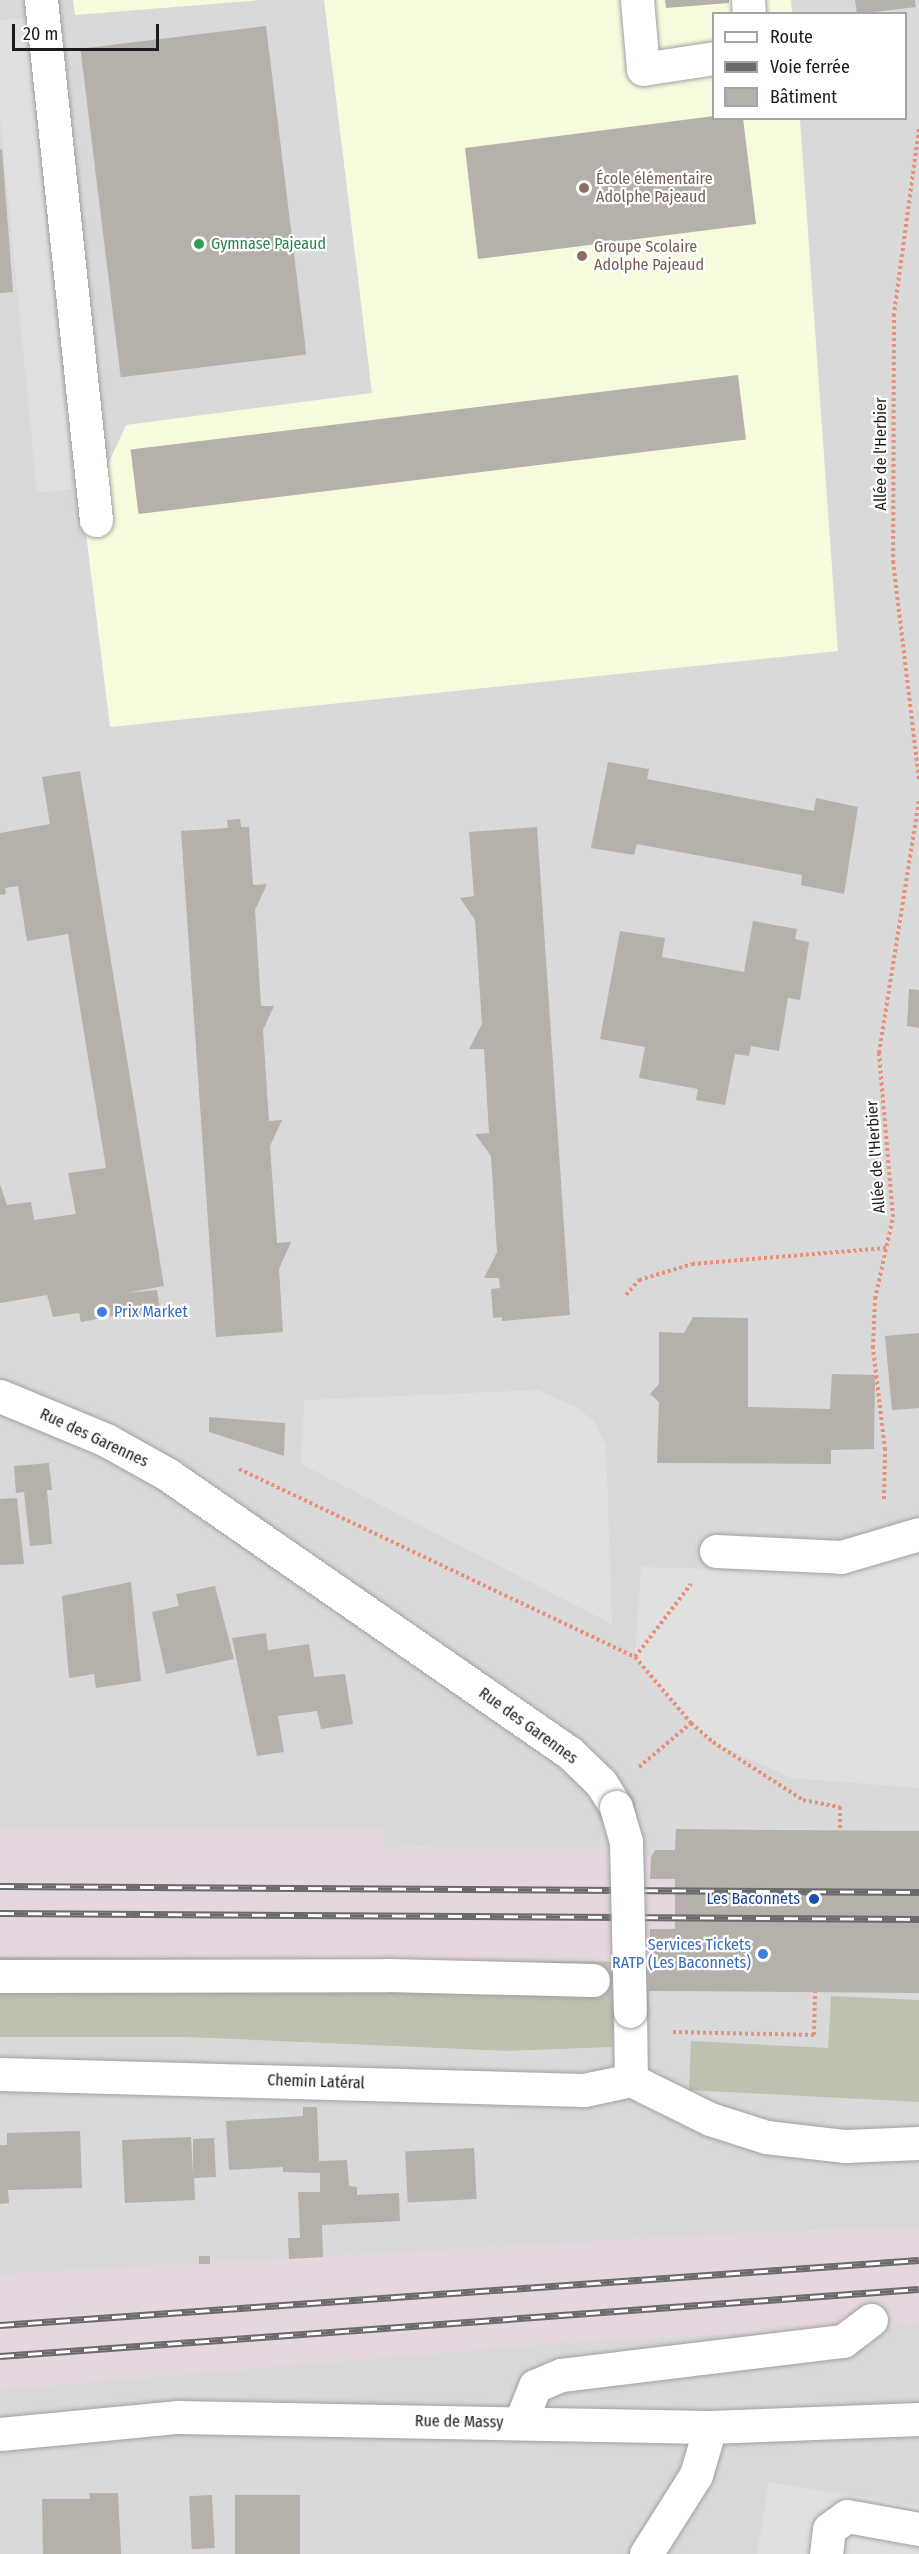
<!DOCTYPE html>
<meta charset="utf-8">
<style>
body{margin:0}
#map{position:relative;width:919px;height:2554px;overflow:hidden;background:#eceae3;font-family:"Fira Sans Condensed",sans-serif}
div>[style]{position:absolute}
.residential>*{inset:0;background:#dad9d9}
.industrial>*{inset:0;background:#e5d6e0}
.education>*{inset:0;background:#f7fbde}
.construction>*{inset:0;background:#bec0b0}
.parking>*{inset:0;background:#e0e0e0}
.building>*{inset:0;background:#b5b0a9;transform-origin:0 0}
.path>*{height:4px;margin-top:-2px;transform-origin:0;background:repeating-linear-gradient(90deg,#e89078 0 3px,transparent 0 6px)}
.roads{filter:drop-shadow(0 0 2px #a0a0a0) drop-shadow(0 0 2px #a0a0a0)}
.minor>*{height:33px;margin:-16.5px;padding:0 16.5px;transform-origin:16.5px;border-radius:16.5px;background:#fff}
.rail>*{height:7px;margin-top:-3.5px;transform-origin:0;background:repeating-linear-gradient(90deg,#fff 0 14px,#6a6a6a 0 28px);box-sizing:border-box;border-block:2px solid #6a6a6a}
.bridges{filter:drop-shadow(0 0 2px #a0a0a0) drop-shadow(0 0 2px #a0a0a0)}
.minor-bridge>*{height:33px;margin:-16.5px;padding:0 16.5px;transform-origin:16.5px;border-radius:16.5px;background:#fff}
.dots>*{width:16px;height:16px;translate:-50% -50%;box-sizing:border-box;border:3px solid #fff;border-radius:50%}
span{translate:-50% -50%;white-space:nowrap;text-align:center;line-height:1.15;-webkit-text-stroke:4.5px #fff;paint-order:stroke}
.education-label{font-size:16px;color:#785e54}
.left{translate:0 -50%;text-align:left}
.leisure-label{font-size:16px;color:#27864d}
.street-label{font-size:16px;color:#1c1c1c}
.shop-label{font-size:16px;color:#366cbe}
.right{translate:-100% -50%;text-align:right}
.transit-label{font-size:16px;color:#164399}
.legend{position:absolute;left:712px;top:12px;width:195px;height:108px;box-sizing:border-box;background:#fff;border:2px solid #a4a4a4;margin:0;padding:8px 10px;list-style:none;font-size:18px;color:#1c1c1c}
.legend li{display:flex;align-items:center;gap:12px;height:30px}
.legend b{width:30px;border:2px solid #a4a4a4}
.scale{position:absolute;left:12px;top:24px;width:147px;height:27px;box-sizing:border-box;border:3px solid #1c1c1c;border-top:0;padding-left:8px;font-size:18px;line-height:21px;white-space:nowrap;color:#1c1c1c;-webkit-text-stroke:4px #fff;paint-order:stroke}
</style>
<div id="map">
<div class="residential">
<div style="clip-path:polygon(evenodd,0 0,919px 0,919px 1831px,697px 1829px,675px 1850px,655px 1850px,651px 1857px,614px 1856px,613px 1850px,383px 1847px,383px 1830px,0 1829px,0 0,714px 14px,906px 14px,906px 118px,714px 118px,714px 14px)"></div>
<div style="clip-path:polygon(649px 1991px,919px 1993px,919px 2228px,734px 2234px,0 2275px,0 2037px,186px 2037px,508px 2051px,612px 2047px,614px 2006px)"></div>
<div style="clip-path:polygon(919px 2324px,919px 2554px,0 2554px,0 2389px,563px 2342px)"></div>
</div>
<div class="industrial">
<div style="clip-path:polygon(0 1829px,384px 1830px,384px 1847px,613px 1850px,614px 1856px,651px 1857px,655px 1850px,675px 1849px,676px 1829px,919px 1831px,919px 1993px,650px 1991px,649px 2007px,614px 2006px,612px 2047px,508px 2051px,186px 2037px,0 2037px)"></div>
<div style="clip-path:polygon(919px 2228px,919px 2324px,563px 2342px,0 2389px,0 2275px,734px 2234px)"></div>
</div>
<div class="education">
<div style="clip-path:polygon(73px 0,261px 0,75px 15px)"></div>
<div style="clip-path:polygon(324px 0,791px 0,792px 13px,714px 14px,714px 118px,800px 119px,838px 651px,110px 727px,84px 517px,126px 425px,372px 393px)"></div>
</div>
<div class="construction">
<div style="clip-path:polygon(0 1957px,650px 1962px,649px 2007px,614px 2006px,612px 2047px,508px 2051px,186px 2037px,0 2037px)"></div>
<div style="clip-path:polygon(831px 1996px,919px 2000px,919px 2102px,689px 2090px,691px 2041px,828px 2048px)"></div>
</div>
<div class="parking">
<div style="clip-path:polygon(26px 18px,72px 489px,37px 493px,0 117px,0 20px)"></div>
<div style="clip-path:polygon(538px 1390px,576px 1407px,594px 1421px,606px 1446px,612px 1624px,301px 1464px,304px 1400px)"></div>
<div style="clip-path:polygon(919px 1545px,919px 1788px,791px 1778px,713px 1742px,691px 1723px,635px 1657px,641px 1567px,829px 1572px)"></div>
<div style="clip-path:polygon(769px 2482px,919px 2506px,919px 2554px,757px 2554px)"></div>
</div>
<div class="building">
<div style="clip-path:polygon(665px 0,729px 0,729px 3px,666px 8px)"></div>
<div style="clip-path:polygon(855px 0,915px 0,916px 7px,857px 14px)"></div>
<div style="left:266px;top:26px;width:331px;height:187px;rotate:83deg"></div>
<div style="clip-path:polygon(714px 116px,743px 118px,756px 224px,478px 259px,465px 148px)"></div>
<div style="clip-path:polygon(2px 149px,13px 292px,0 293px,0 150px)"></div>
<div style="left:738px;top:375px;width:65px;height:612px;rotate:83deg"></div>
<div style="clip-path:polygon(608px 762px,649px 769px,647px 779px,814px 811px,816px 798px,858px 807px,844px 894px,801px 885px,802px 875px,637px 844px,634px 855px,591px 848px)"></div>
<div style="clip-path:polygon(80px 771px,164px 1286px,126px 1293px,157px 1290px,161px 1315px,131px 1320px,129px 1313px,81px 1322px,79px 1313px,53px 1317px,47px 1295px,0 1303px,0 1184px,7px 1205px,31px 1202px,34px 1220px,76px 1214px,68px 1173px,106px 1168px,68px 934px,27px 941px,18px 886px,5px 888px,6px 894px,0 895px,0 833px,50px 824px,42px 777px)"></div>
<div style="clip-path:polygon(240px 819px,241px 827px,249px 827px,253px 885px,267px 884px,255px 910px,261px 1006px,274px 1006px,263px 1030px,269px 1121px,282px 1120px,270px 1146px,277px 1243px,291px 1242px,279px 1269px,283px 1332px,216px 1337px,181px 831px,228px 828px,227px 820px)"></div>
<div style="clip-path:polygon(537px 827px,570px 1315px,502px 1321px,502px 1317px,493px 1318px,491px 1289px,500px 1288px,499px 1278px,484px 1278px,497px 1252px,491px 1156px,475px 1134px,489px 1133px,484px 1049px,469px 1049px,482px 1024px,475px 920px,460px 898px,474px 896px,469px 832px)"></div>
<div style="clip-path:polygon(753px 921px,797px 929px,795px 939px,809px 942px,800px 1000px,788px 998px,779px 1051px,751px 1046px,749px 1056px,735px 1054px,725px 1105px,696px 1100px,698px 1089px,639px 1078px,645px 1047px,600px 1039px,620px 931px,665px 938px,662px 957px,744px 972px)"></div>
<div style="clip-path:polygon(909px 989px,919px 990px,919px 1028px,907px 1026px)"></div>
<div style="clip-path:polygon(693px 1317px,748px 1318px,748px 1407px,830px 1409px,832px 1374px,875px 1375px,874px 1449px,831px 1450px,831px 1464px,657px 1463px,659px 1402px,650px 1394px,659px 1384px,659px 1332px,684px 1333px)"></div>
<div style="clip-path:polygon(919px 1333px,919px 1408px,892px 1410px,885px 1336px)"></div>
<div style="clip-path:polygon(209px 1417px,285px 1423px,284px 1456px,209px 1432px)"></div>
<div style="clip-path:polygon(49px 1463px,52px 1490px,47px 1490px,52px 1544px,30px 1546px,24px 1492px,16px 1493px,14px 1466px)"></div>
<div style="clip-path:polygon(17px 1498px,24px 1564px,0 1565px,0 1499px)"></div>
<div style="clip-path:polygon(131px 1582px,141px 1681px,96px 1688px,94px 1674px,69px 1678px,62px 1596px)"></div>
<div style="clip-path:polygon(215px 1586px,234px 1659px,166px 1674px,152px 1612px,179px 1606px,176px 1594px)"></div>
<div style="clip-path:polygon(266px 1633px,268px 1650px,309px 1644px,314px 1677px,345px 1674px,353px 1724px,321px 1729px,317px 1711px,278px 1716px,284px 1752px,257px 1756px,232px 1638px)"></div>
<div style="clip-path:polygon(676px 1829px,919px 1831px,919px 1993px,649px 1991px,650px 1929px,675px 1929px,675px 1879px,650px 1879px,651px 1857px,655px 1850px,675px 1850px)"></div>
<div style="clip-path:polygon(303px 2107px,317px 2107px,319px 2161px,347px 2160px,349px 2186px,357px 2187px,357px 2195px,399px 2193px,400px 2221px,322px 2225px,323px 2257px,289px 2259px,288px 2238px,300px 2238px,298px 2192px,320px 2192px,320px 2173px,283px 2172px,283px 2167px,229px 2170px,226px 2121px,303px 2116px)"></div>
<div style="clip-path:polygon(80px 2131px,82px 2188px,8px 2190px,9px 2203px,0 2204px,0 2145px,7px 2145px,7px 2133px)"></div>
<div style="clip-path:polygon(191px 2137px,193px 2175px,193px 2139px,214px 2138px,216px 2177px,194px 2178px,195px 2200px,125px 2203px,122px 2140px)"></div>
<div style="left:474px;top:2148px;width:51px;height:69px;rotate:87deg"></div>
<div style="left:199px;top:2256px;width:11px;height:8px"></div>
<div style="clip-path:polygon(89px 2493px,118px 2493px,121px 2554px,43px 2554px,42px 2499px,90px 2499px)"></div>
<div style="left:212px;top:2495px;width:53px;height:23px;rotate:87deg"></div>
<div style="left:235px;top:2495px;width:65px;height:59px"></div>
</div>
<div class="path">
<div style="left:919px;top:129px;width:187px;rotate:97.7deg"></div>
<div style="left:894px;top:314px;width:247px;rotate:90.2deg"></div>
<div style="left:893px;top:561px;width:221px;rotate:83.2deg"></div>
<div style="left:626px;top:1295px;width:20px;rotate:-49deg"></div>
<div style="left:639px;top:1280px;width:55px;rotate:-16.8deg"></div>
<div style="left:692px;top:1264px;width:195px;rotate:-4.7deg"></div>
<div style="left:239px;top:1469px;width:438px;rotate:25.4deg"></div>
<div style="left:635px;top:1657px;width:87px;rotate:49.7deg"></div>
<div style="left:691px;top:1723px;width:29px;rotate:41deg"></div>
<div style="left:713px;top:1742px;width:107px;rotate:32.8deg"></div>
<div style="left:803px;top:1800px;width:38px;rotate:11deg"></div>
<div style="left:840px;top:1807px;width:23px;rotate:90deg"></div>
<div style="left:884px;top:1499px;width:49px;rotate:-88.8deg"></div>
<div style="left:885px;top:1450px;width:103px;rotate:-96.7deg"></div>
<div style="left:873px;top:1348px;width:49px;rotate:-87.7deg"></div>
<div style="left:875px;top:1299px;width:84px;rotate:-77.6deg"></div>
<div style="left:893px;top:1217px;width:165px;rotate:-94.9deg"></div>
<div style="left:879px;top:1053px;width:255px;rotate:-81deg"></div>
<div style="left:635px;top:1657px;width:92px;rotate:-52.5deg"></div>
<div style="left:639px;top:1767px;width:68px;rotate:-40.2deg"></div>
<div style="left:673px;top:2032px;width:141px;rotate:1.2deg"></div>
<div style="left:814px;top:2035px;width:43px;rotate:-88.7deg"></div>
</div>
<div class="roads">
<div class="minor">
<div style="left:41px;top:0;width:523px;rotate:83.96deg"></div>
<div style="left:637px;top:0;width:69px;rotate:85deg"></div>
<div style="left:643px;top:69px;width:72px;rotate:-8.8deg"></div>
<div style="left:748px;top:0;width:14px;rotate:86deg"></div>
<div style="left:0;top:1396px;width:115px;rotate:22.5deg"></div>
<div style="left:106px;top:1440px;width:70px;rotate:29.1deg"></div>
<div style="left:167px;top:1474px;width:489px;rotate:34.7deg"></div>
<div style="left:569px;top:1752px;width:45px;rotate:44.1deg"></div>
<div style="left:601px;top:1783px;width:28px;rotate:58deg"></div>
<div style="left:716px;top:1551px;width:125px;rotate:2.7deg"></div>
<div style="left:841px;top:1557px;width:81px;rotate:-16.4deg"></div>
<div style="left:0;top:1976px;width:387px;rotate:-0.1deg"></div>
<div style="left:387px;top:1975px;width:206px;rotate:1.4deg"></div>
<div style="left:630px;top:2011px;width:69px;rotate:89.2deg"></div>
<div style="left:631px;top:2080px;width:88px;rotate:26.3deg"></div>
<div style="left:710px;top:2119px;width:59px;rotate:17.8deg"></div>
<div style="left:766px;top:2137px;width:80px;rotate:6.5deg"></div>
<div style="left:845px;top:2146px;width:74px;rotate:-2.3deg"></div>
<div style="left:0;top:2074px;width:584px;rotate:1.57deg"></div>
<div style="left:584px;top:2090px;width:48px;rotate:-12deg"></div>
<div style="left:520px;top:2423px;width:40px;rotate:-68deg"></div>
<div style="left:535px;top:2386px;width:28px;rotate:-23deg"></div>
<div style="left:561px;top:2375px;width:284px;rotate:-6.9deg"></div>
<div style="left:843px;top:2341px;width:35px;rotate:-37deg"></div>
<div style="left:0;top:2434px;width:179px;rotate:-5.5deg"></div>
<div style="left:178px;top:2417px;width:532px;rotate:1.08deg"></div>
<div style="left:710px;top:2427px;width:209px;rotate:-2.2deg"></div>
<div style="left:646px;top:2554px;width:93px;rotate:-57.7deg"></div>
<div style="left:696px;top:2475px;width:50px;rotate:-73.7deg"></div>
<div style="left:826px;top:2554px;width:25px;rotate:-83deg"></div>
<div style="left:829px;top:2529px;width:22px;rotate:-36deg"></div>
<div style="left:847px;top:2516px;width:73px;rotate:10.2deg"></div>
</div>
</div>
<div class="rail">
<div style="left:0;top:1886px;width:919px;rotate:0.37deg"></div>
<div style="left:0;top:1913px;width:919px;rotate:0.37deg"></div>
<div style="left:0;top:2325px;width:921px;rotate:-4.05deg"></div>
<div style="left:0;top:2356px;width:921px;rotate:-4.17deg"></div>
</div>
<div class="bridges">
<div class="minor-bridge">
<div style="left:616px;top:1807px;width:35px;rotate:74deg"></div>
<div style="left:626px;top:1841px;width:170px;rotate:88.7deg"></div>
</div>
</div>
<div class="dots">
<div style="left:584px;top:188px;background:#8d6e63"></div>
<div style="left:199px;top:244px;background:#2e9e5b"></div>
<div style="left:582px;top:256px;background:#8d6e63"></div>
<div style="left:102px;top:1312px;background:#3f7fe0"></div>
<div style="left:814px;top:1899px;background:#1a4fb4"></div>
<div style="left:763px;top:1954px;background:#3f7fe0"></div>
</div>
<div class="education-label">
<span class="left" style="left:596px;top:188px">École élémentaire<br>Adolphe Pajeaud</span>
<span class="left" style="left:594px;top:256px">Groupe Scolaire<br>Adolphe Pajeaud</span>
</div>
<div class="leisure-label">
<span class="left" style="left:211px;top:244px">Gymnase Pajeaud</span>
</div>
<div class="street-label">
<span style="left:881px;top:454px;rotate:-90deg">Allée de l'Herbier</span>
<span style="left:876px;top:1157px;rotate:-94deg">Allée de l'Herbier</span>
<span style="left:94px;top:1438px;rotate:25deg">Rue des Garennes</span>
<span style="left:528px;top:1726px;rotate:36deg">Rue des Garennes</span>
<span style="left:316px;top:2082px;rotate:2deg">Chemin Latéral</span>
<span style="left:459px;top:2422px;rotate:1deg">Rue de Massy</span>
</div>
<div class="shop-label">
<span class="left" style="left:114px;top:1312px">Prix Market</span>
<span class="right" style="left:751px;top:1954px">Services Tickets<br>RATP (Les Baconnets)</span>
</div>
<div class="transit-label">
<span class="right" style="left:800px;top:1899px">Les Baconnets</span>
</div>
<ul class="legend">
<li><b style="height:8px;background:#fff"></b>Route</li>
<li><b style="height:8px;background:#6a6a6a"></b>Voie ferrée</li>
<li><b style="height:16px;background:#b5b0a9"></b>Bâtiment</li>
</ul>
<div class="scale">20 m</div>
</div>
